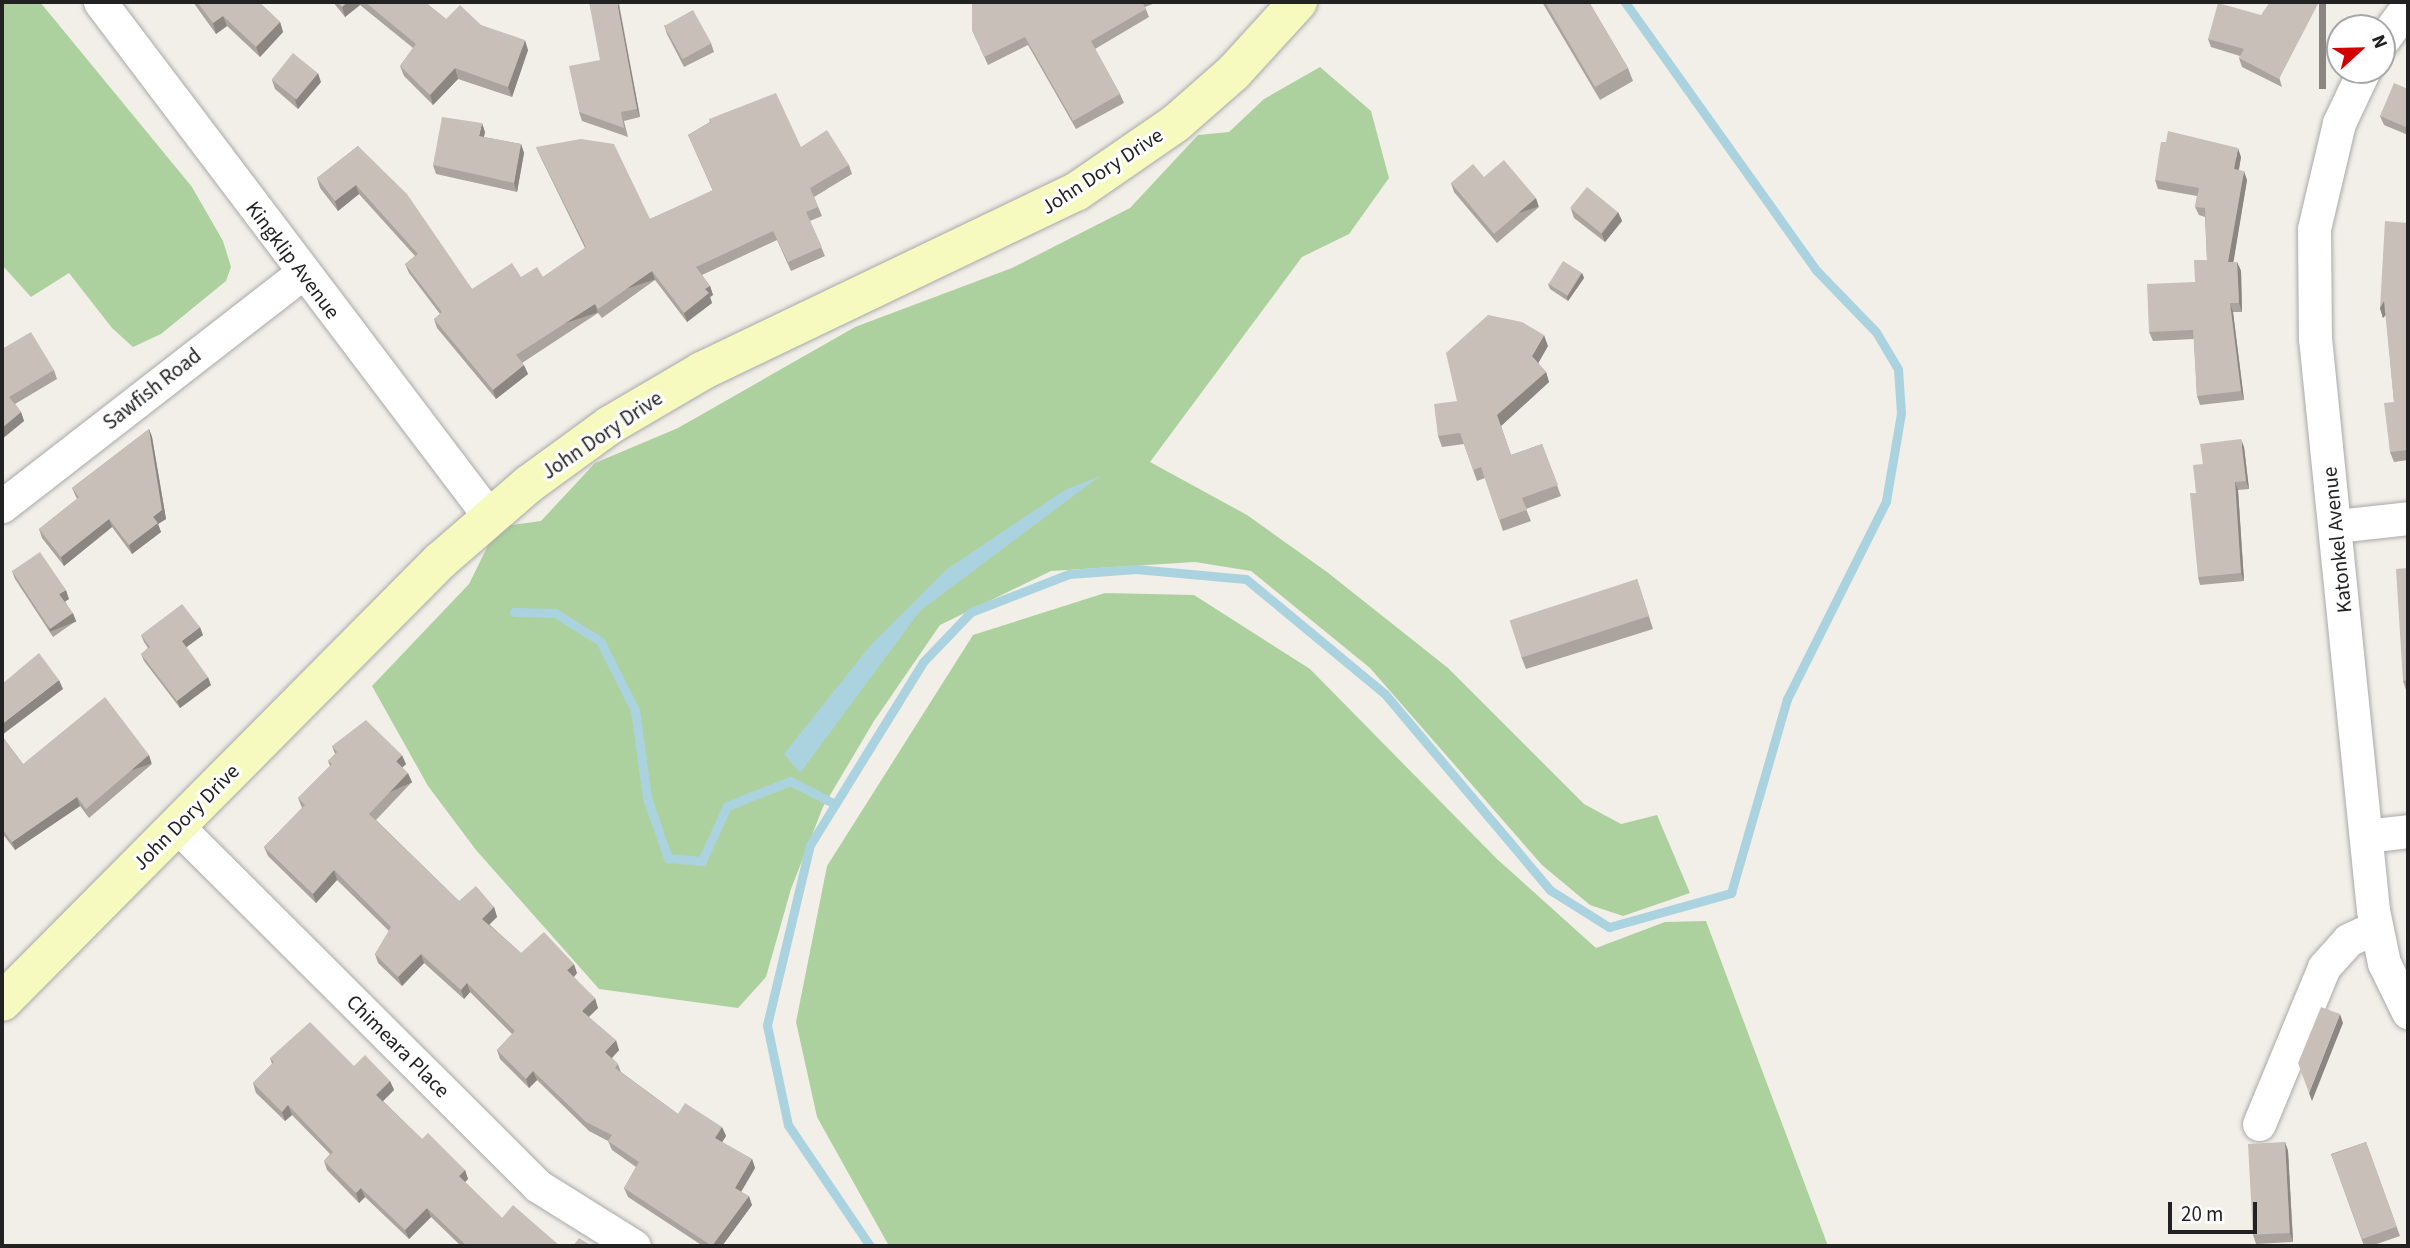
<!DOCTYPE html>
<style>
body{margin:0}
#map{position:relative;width:2410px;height:1248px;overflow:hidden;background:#f2efe9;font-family:"Source Sans 3",sans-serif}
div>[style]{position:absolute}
.forest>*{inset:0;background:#add19e}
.water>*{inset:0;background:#aad3df}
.stream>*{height:9px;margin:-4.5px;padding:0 4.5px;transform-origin:4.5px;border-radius:4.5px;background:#aad3df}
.roads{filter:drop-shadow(0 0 2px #a9a9a9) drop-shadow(0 0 2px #a9a9a9)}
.street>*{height:33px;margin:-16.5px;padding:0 16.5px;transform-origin:16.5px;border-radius:16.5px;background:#fff}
.secondary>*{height:38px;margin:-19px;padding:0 19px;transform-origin:19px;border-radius:19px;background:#f7fabf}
.wall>*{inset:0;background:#aba49e}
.shaded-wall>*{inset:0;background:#8b8681;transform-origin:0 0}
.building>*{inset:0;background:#c7bfb8;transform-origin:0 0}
span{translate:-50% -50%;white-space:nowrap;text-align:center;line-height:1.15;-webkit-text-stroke:6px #fff;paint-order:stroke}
.street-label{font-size:21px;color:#222}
.frame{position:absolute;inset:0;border:4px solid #222;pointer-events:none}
.north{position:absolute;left:2326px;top:14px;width:70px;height:70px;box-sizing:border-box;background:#fff;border:2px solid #a7a7a7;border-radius:50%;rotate:68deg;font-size:19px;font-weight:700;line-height:28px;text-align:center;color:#222}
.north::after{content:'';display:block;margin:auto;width:24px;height:32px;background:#d40000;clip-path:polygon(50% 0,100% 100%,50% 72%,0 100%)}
.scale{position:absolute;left:2168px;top:1202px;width:89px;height:32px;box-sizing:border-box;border:4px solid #222;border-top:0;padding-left:9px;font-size:21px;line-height:24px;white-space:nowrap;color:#222;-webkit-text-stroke:5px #fff;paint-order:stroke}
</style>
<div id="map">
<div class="forest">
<div style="clip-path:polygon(2px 2px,40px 2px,192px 187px,223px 241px,231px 267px,226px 281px,161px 334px,133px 347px,112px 328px,69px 273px,31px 297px,2px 265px)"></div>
<div style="clip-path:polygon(1320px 67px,1371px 111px,1389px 178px,1349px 234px,1302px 257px,1150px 462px,1247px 515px,1327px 572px,1448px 668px,1584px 804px,1621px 824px,1657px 815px,1690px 893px,1623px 916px,1590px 905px,1542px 865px,1370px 668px,1251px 571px,1195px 562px,1051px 571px,940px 625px,874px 721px,823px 807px,791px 889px,766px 977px,738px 1008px,599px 989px,476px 850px,428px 786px,372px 686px,469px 584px,497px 527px,541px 521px,595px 463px,678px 428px,855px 327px,1012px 268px,1130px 208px,1198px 135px,1229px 132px,1264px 99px)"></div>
<div style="clip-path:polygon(1105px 593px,1194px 595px,1310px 669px,1497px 859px,1596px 948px,1665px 922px,1706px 921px,1828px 1246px,889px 1246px,817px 1117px,796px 1022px,827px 866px,973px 635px)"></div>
</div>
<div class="water">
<div style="clip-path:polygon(1100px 476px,920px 611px,800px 773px,784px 754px,870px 646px,946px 570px,1065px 490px)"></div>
</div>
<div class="stream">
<div style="left:514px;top:612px;width:41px;rotate:1.4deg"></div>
<div style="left:555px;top:613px;width:53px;rotate:31.9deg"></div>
<div style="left:600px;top:641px;width:77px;rotate:63.1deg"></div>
<div style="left:635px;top:710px;width:89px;rotate:82.2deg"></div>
<div style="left:647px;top:798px;width:64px;rotate:70.7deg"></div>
<div style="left:668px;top:858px;width:34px;rotate:5deg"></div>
<div style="left:702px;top:861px;width:60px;rotate:-65.6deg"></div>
<div style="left:727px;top:806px;width:68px;rotate:-21.6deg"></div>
<div style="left:790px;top:781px;width:51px;rotate:27.1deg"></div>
<div style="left:870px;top:1246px;width:146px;rotate:-124.1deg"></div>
<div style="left:788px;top:1125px;width:102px;rotate:-101.9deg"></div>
<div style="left:767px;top:1025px;width:185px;rotate:-76.6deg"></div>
<div style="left:810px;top:845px;width:215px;rotate:-58.3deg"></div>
<div style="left:923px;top:662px;width:69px;rotate:-46.2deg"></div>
<div style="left:971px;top:612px;width:105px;rotate:-21.2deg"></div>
<div style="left:1069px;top:574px;width:67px;rotate:-4.3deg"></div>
<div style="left:1136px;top:569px;width:110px;rotate:5.2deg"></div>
<div style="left:1246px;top:579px;width:180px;rotate:39.6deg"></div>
<div style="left:1385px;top:694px;width:256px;rotate:49.9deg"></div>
<div style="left:1550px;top:890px;width:70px;rotate:32.1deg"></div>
<div style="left:1609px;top:927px;width:127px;rotate:-15.6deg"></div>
<div style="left:1731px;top:893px;width:202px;rotate:-73.9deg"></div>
<div style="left:1787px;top:699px;width:221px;rotate:-63.4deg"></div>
<div style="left:1886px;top:501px;width:89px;rotate:-80.3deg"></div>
<div style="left:1901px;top:413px;width:44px;rotate:-93.9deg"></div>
<div style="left:1898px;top:369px;width:43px;rotate:-120.7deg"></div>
<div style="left:1876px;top:332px;width:86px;rotate:-134.1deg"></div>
<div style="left:1816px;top:270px;width:329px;rotate:-125.5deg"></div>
</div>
<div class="roads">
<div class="street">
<div style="left:100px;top:2px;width:645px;rotate:52.88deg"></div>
<div style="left:2382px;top:41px;width:44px;rotate:-53.4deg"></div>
<div style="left:2364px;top:70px;width:59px;rotate:115.3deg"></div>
<div style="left:2339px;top:123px;width:109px;rotate:103.3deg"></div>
<div style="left:2314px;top:229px;width:109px;rotate:89.5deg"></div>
<div style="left:2315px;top:338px;width:575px;rotate:84.21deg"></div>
<div style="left:2373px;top:910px;width:54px;rotate:78.3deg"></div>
<div style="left:2384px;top:963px;width:55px;rotate:63.9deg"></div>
<div style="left:2px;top:506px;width:380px;rotate:-37.8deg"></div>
<div style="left:2336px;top:526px;width:72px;rotate:-6.3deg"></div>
<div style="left:177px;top:826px;width:510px;rotate:44.92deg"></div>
<div style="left:538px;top:1186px;width:113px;rotate:32deg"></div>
<div style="left:2366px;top:836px;width:42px;rotate:-6.8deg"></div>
<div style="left:2259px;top:1124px;width:170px;rotate:-67.5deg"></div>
<div style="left:2324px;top:967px;width:36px;rotate:-48deg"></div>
<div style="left:2348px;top:940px;width:31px;rotate:-25deg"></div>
</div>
<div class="secondary">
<div style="left:2px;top:1002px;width:622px;rotate:-45.2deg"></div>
<div style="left:440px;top:561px;width:118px;rotate:-40.9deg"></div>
<div style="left:529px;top:484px;width:100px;rotate:-36.1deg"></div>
<div style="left:610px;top:425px;width:107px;rotate:-30.4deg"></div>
<div style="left:702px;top:371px;width:415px;rotate:-25.6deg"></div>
<div style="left:1076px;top:192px;width:121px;rotate:-34.6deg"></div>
<div style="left:1176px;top:123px;width:77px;rotate:-41.3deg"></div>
<div style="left:1234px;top:72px;width:95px;rotate:-47.6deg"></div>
</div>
</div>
<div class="wall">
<div style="clip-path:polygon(193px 2px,259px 2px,280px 22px,283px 32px,260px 57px,227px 26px,216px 34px)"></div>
<div style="clip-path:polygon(333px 2px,425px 2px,446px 19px,481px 25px,528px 50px,512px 97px,458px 79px,433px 105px,404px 76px,400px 66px,413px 48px,360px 5px,345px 17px)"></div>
<div style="clip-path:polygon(972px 2px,1158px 2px,1145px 7px,1149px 17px,1095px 49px,1120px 94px,1124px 103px,1076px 129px,1028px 45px,988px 65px,972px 30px)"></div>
<div style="clip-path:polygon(1542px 2px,1589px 2px,1628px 68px,1633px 81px,1600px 100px)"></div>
<div style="clip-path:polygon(619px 3px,640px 117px,624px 121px,628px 137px,582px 121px,579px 112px,600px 60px)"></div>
<div style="clip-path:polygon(2261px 15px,2282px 87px,2242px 67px,2239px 58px,2240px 56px,2211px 47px,2208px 39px)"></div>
<div style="clip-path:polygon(664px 25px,711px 43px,714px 52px,684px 67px,667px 34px)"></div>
<div style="clip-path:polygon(272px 80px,321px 82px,298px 109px,275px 89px)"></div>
<div style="clip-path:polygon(2408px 89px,2408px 135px,2384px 125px,2380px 116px)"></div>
<div style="clip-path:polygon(709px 119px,801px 147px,849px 165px,852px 174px,814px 197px,822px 216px,810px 221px,825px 256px,791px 271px,777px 240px,702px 275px,710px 286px,713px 295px,710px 297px,712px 303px,687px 322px,655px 280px,602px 318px,598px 313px,522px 363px,528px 374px,496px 399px,437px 328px,434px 319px,440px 314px,409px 273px,405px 264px,415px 256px,359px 194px,338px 211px,320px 188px,317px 178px,358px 146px,472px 289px,521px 277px,543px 277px,585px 248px,540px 156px,536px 147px,650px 219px,713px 191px,688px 135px,710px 122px)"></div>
<div style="clip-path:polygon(485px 132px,484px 137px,521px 144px,524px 153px,517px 192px,436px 174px,433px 165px)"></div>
<div style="clip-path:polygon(2241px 157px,2239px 170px,2247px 180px,2233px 262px,2237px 262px,2241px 271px,2242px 312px,2233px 312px,2244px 400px,2200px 405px,2197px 396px,2194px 339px,2153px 341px,2149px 332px,2195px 282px,2207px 260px,2205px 217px,2199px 215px,2195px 207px,2197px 196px,2158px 189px,2155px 180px)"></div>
<div style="clip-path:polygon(1484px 177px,1539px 207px,1497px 243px,1454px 192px,1451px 183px)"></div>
<div style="clip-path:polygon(1571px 209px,1618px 212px,1622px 221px,1605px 242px,1574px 218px)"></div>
<div style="clip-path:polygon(2408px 223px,2408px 460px,2394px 462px,2390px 452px,2394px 402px,2386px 315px,2383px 318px,2380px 308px)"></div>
<div style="clip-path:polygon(1582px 273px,1584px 278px,1568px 301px,1550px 289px,1548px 284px)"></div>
<div style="clip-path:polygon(1548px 346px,1538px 363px,1546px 372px,1549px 382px,1501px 426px,1511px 455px,1542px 444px,1561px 496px,1526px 509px,1531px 521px,1503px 531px,1485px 478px,1477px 481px,1464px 444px,1442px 447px,1438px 436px,1457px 401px)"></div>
<div style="clip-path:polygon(2px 349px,54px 370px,57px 379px,15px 404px,21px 412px,24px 421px,2px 439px)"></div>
<div style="clip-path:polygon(149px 429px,152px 437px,166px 519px,158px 524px,161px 532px,132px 554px,112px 527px,64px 566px,42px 538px,39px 529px,77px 499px,72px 488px)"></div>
<div style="clip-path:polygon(2244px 447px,2249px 489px,2238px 490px,2244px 581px,2200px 585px,2198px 577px,2203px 464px)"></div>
<div style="clip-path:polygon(2408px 568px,2408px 689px,2406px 690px,2403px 681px)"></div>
<div style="clip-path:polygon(12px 571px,69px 599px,65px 601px,76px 621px,53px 637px,15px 579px)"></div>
<div style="clip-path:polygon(1637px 579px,1653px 629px,1526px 669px,1521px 656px)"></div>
<div style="clip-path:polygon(141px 635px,203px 635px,186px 647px,211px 685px,180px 708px,144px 661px,141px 654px,148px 648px,144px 642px)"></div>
<div style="clip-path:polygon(2px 736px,23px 764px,152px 764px,89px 818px,80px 806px,15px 850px,2px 833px)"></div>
<div style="clip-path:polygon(332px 746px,406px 764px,402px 767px,412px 782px,376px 820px,459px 901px,494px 907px,497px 917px,489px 924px,521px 953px,577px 973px,574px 977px,598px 1008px,589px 1017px,619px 1050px,612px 1058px,618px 1064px,621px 1072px,678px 1114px,722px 1127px,726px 1136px,722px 1142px,752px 1159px,755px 1168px,741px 1192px,752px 1205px,722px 1246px,703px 1246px,628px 1197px,624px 1188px,636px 1167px,612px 1150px,608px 1141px,589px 1131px,537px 1080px,529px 1088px,500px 1059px,497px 1050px,512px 1034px,470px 992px,464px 999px,424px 963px,402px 986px,378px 963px,375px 954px,389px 931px,337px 880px,316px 903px,268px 856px,264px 847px,302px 808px,298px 798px,330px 766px,328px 761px,335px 754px)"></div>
<div style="clip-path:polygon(270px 1058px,354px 1066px,390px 1081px,394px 1090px,383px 1101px,422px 1139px,465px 1170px,468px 1179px,465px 1182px,502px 1218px,560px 1246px,461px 1246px,431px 1217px,409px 1239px,365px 1197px,359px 1203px,327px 1170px,324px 1161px,330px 1154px,292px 1115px,285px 1121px,256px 1093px,253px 1083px,272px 1064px)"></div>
<div style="clip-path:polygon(2285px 1142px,2288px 1151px,2293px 1242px,2256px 1244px,2253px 1235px)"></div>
<div style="clip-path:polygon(2366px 1142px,2400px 1236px,2371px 1246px,2364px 1246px,2331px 1154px)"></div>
</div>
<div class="shaded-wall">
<div style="clip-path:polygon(348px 2px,359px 2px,360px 5px,345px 17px,342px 7px)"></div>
<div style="clip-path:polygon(617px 2px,618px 2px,640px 117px,637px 109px)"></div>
<div style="left:2319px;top:2px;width:7px;height:87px"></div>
<div style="clip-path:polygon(223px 16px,227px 26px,216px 34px,213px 23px)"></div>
<div style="clip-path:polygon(280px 22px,283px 32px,260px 57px,256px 47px)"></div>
<div style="clip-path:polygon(525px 40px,528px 50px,512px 97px,508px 87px)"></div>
<div style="clip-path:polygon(455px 68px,458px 79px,433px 105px,430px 95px)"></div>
<div style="clip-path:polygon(318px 73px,321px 82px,298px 109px,295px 100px)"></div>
<div style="clip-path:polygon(482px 123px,485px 132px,482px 144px,479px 136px)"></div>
<div style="clip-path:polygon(521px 144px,524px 153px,517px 192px,514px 183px)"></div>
<div style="clip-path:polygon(2238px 148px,2241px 157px,2237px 178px,2234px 169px)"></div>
<div style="clip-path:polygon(2244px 171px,2247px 180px,2232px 271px,2228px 262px)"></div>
<div style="clip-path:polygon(356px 185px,359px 194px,338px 211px,335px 201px)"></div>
<div style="left:1536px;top:198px;width:9px;height:55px;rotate:72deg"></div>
<div style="clip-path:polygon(1618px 212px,1622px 221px,1605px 242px,1602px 234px)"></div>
<div style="clip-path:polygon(2237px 262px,2241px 271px,2242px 312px,2239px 303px)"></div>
<div style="left:652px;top:271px;width:9px;height:66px;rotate:72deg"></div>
<div style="clip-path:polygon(1582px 273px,1584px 278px,1568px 301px,1567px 297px)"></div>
<div style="clip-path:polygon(710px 286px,713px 295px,710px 297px,712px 303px,687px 322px,684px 313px,705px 289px)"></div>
<div style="clip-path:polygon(2384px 301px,2388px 311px,2383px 318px,2380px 308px)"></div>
<div style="clip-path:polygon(2230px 303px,2233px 312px,2244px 400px,2241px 391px)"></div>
<div style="left:595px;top:304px;width:9px;height:94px;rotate:72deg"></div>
<div style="clip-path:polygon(1544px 335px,1548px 346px,1536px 367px,1532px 356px)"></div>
<div style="clip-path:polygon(524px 365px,528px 374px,496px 399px,493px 390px)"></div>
<div style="clip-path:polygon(1546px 372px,1549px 382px,1501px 426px,1497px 415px)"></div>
<div style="clip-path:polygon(21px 412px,24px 421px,2px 439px,2px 428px)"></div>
<div style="clip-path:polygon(149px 429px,152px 437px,166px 519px,158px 524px,161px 532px,132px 554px,129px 545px,153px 517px)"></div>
<div style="clip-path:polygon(2241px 439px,2244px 447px,2249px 489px,2246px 481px)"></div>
<div style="clip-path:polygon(2235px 482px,2238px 490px,2244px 581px,2241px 573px)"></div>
<div style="clip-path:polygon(109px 519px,112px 527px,64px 566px,61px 557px)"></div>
<div style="clip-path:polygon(66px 590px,69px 599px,63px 603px,59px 594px)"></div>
<div style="left:73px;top:613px;width:9px;height:28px;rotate:69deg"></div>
<div style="clip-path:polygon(200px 627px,203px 635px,184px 649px,182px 641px)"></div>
<div style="clip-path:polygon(208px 677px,211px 685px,180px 708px,177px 701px)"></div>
<div style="clip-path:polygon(59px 680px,63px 689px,2px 735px,2px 724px)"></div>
<div style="left:149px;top:755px;width:9px;height:83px;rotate:72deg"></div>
<div style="clip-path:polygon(402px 755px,406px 764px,399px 771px,396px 761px)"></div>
<div style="left:408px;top:773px;width:10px;height:57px;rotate:66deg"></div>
<div style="clip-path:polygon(77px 797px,80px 806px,15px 850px,12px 842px)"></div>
<div style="clip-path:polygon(334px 870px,337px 880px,316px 903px,313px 894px)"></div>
<div style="clip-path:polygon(494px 907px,497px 917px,486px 928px,482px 919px)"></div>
<div style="clip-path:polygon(421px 954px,424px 963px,402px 986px,398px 977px)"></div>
<div style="clip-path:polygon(574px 964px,577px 973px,571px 980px,567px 970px)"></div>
<div style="clip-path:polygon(467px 983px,470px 992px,464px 999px,461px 990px)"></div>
<div style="clip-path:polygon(595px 998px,598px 1008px,585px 1020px,582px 1011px)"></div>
<div style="clip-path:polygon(2340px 1014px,2343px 1023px,2312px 1101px,2309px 1093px)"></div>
<div style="clip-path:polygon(616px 1040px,619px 1050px,609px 1061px,605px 1052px)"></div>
<div style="clip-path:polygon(533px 1071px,537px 1080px,529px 1088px,526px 1079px)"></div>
<div style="clip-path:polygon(390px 1081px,394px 1090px,380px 1104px,376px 1095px)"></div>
<div style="clip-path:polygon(288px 1105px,292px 1115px,285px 1121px,282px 1112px)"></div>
<div style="clip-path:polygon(722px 1127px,726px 1136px,719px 1147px,715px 1138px)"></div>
<div style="clip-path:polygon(2285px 1142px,2288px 1151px,2293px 1242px,2290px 1233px)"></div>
<div style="clip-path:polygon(752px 1159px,755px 1168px,738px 1197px,735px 1188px)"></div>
<div style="clip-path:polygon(465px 1170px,468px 1179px,462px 1185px,459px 1176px)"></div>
<div style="clip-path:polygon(361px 1188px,365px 1197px,359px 1203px,356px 1193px)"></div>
<div style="clip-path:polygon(749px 1196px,752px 1205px,722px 1246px,712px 1246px)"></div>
<div style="clip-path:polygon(427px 1208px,431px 1217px,409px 1239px,405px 1230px)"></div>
</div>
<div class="building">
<div style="clip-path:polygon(197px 2px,259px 2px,280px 22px,256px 47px,223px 16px,213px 23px)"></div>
<div style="clip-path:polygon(337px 2px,348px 2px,342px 7px)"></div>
<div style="clip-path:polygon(365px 2px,425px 2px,446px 19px,460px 5px,481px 25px,525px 40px,508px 87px,455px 68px,430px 95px,400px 66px,416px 44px)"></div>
<div style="clip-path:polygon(589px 2px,617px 2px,637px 109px,621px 112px,624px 128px,579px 112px,569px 66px,600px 60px)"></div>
<div style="clip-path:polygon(972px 2px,1142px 2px,1146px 9px,1091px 41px,1120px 94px,1073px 121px,1025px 37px,984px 57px,972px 30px)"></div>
<div style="clip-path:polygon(1545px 2px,1589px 2px,1628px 68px,1595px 87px)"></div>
<div style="clip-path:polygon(2270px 2px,2319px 2px,2279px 79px,2239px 58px,2244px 49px,2208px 39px,2218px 3px,2261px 15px)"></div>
<div style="left:693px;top:10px;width:38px;height:33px;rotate:61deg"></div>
<div style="left:293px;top:53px;width:32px;height:34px;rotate:39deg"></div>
<div style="clip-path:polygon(2394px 83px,2408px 89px,2408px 128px,2380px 116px)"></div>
<div style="clip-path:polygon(776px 93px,801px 147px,827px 130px,849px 165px,810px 188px,818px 207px,806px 212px,822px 247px,788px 262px,773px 231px,696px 267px,710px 286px,705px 289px,709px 293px,684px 313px,652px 271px,598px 309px,595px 304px,516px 355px,524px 365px,493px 390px,434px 319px,442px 312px,405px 264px,418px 254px,356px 185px,335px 201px,317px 178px,358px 146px,407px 194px,472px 289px,512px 263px,521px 277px,537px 267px,543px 277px,586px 247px,536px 147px,581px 139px,614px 144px,650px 219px,713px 190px,688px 135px,711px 122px,709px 119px)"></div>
<div style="clip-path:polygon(442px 117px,482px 123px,479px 136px,521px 144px,514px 183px,433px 165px)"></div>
<div style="clip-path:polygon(2168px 131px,2238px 148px,2234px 169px,2244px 171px,2228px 262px,2237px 262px,2239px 303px,2230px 303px,2241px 391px,2197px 396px,2193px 330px,2149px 332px,2147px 284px,2195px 282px,2194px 260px,2207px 260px,2205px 208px,2195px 207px,2199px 188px,2155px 180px,2161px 142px,2166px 142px)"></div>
<div style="clip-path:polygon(1504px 160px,1536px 198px,1494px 234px,1451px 183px,1473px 164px,1484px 177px)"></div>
<div style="left:1587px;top:187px;width:40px;height:27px;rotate:39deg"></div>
<div style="clip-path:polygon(2385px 221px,2408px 223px,2408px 450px,2390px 452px,2384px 403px,2394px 402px,2384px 301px,2380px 308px)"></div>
<div style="left:1563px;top:261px;width:22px;height:27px;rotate:32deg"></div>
<div style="clip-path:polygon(1488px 315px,1522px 322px,1544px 335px,1532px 356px,1546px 372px,1497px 415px,1511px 455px,1542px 444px,1558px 485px,1522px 498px,1527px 510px,1499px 520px,1481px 467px,1473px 470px,1460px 433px,1438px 436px,1434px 404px,1457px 401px,1446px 353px)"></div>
<div style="clip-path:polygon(31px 332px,54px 370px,9px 397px,21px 412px,2px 428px,2px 349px)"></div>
<div style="clip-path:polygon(149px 429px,162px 510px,153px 517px,158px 523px,129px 545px,109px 519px,61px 557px,39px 529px,79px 497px,72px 488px)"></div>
<div style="clip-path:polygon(2241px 439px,2246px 481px,2235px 482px,2241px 573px,2198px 577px,2190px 493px,2196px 493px,2193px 465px,2203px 464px,2200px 444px)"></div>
<div style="clip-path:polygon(40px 552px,66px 590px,59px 594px,73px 613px,50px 629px,12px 571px)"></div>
<div style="clip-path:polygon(2408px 568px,2408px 680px,2403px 681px,2396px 569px)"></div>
<div style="left:1637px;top:579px;width:39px;height:134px;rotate:72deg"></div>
<div style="clip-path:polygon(182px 604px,200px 627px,182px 641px,208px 677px,177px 701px,141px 654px,150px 647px,141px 635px)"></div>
<div style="clip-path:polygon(39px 653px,59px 680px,2px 724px,2px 684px)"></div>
<div style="clip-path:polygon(105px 697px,149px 755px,86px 809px,77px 797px,12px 842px,2px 829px,2px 736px,23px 764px)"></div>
<div style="clip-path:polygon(366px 720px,402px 755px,396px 761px,408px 773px,369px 814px,459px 901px,476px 886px,494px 907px,482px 919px,521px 953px,544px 932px,574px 964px,567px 970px,595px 998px,582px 1011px,616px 1040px,605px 1052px,618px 1064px,615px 1068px,678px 1114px,685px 1103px,722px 1127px,715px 1138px,752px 1159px,735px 1188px,749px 1196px,712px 1246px,624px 1188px,639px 1162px,608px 1141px,612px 1135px,586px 1122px,533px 1071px,526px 1079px,497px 1050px,515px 1031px,467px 983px,461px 990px,421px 954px,398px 977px,375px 954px,391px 927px,334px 870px,313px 894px,264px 847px,305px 805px,298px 798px,332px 764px,328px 761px,337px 752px,332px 746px)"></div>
<div style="clip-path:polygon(2321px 1007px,2340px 1014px,2309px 1093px,2298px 1063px)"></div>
<div style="clip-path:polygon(310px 1022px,354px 1066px,365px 1055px,390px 1081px,376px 1095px,422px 1139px,428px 1133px,465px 1170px,459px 1176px,502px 1218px,513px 1205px,560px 1246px,467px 1246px,427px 1208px,405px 1230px,361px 1188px,356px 1193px,324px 1161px,333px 1152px,288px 1105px,282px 1112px,253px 1083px,274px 1062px,270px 1058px)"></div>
<div style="left:2285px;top:1142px;width:91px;height:37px;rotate:87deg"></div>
<div style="left:2366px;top:1142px;width:90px;height:37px;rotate:70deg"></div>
<div style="clip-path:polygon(579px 1238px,592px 1246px,573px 1246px)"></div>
</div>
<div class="street-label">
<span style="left:1102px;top:171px;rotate:-33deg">John Dory Drive</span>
<span style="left:293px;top:260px;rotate:53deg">Kingklip Avenue</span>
<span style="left:152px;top:389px;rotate:-38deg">Sawfish Road</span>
<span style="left:602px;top:435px;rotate:-34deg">John Dory Drive</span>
<span style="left:2337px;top:540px;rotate:-96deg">Katonkel Avenue</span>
<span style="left:186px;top:817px;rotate:-45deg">John Dory Drive</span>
<span style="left:398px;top:1046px;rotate:45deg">Chimeara Place</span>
</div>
<div class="frame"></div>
<div class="north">N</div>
<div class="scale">20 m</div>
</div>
